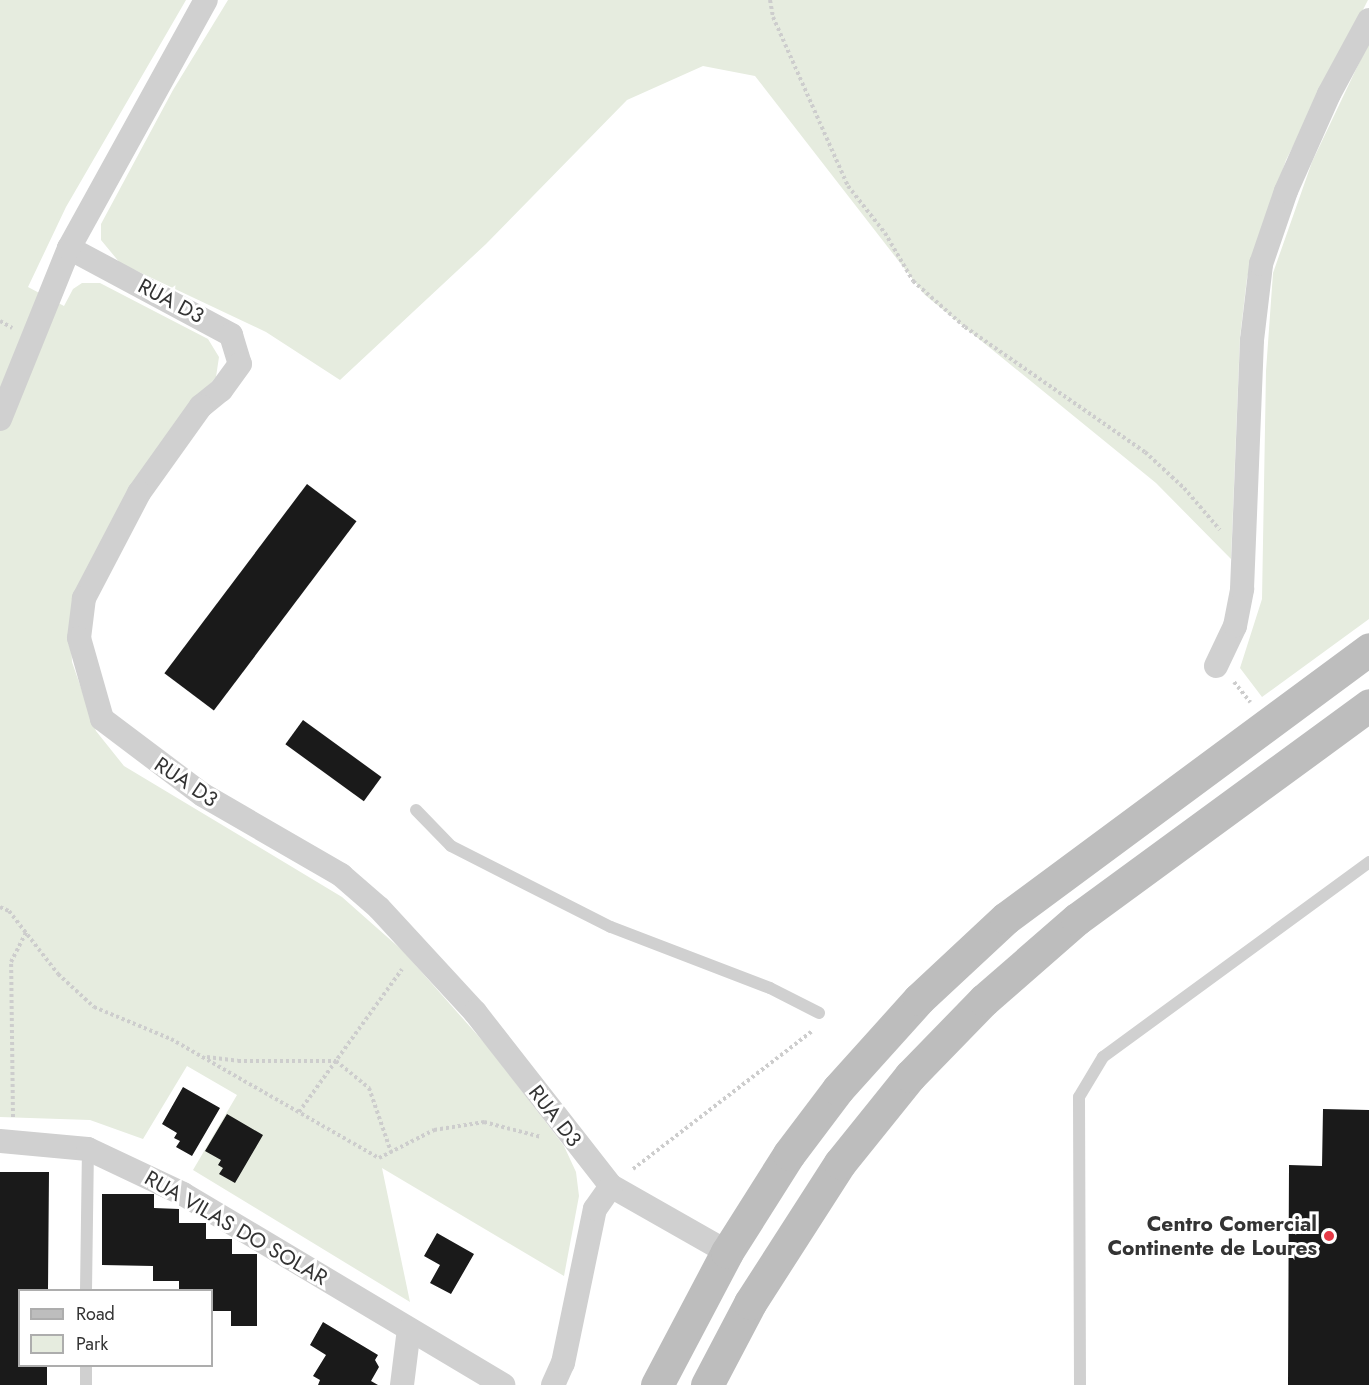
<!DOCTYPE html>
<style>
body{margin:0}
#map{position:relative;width:1369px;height:1385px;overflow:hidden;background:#fff;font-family:Jost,sans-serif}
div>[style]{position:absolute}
.green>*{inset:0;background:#e6ecdf}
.building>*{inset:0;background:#1a1a1a;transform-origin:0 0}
.path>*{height:4px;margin-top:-2px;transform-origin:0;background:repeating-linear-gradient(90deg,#cdcdcd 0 3px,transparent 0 6px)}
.service>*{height:12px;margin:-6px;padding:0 6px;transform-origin:6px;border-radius:6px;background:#d0d0d0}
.minor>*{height:24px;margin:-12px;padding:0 12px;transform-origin:12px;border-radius:12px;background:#d0d0d0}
.secondary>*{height:33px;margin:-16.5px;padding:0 16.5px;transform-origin:16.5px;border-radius:16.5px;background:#bdbdbd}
.dots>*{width:16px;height:16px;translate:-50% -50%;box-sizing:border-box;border:3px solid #fff;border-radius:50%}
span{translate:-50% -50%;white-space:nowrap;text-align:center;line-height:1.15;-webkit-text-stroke:6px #fff;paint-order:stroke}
.street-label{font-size:21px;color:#333}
.poi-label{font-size:21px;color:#333;font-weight:700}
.right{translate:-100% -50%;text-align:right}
.legend{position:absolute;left:18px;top:1289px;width:195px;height:78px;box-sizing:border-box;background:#fff;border:2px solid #adadad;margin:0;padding:8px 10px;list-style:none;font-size:18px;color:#333}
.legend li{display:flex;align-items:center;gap:12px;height:30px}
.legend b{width:30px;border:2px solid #adadad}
</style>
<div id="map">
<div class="green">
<div style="clip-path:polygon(0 0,186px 0,66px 207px,28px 287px,64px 306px,73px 289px,82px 283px,100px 283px,208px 339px,219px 357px,216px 377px,173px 427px,70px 622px,72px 662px,96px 731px,124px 766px,342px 897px,403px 951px,488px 1047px,564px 1146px,576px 1172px,579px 1196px,564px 1276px,382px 1168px,410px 1302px,193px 1170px,237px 1095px,187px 1066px,143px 1139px,90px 1120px,0 1117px)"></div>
<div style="clip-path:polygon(228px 0,1368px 0,1286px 160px,1247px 278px,1240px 337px,1231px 559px,1156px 483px,925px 295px,755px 76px,703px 66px,627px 100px,486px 244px,340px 380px,266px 332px,120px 263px,101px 240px,101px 224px,173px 90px)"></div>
<div style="clip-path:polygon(1369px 42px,1369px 619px,1262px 697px,1240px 668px,1262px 599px,1266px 371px,1273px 273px,1312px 162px)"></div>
</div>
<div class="building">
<div style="left:307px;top:484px;width:62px;height:237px;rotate:37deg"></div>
<div style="left:303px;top:720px;width:97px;height:30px;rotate:36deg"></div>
<div style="clip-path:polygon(183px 1087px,220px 1108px,192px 1156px,176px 1147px,180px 1141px,174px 1138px,177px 1133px,162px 1124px)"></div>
<div style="clip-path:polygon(1323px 1109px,1369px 1110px,1369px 1385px,1288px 1385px,1289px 1165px,1322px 1166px)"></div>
<div style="clip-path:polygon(227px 1114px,263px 1135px,235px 1183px,219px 1174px,223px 1168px,218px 1165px,221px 1160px,205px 1151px)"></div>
<div style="clip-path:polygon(0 1172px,49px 1172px,48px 1290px,20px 1290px,20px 1366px,47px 1366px,47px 1385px,0 1385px)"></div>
<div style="clip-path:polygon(102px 1194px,154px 1194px,154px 1208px,179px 1209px,179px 1223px,206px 1223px,206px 1239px,232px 1239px,232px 1254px,257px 1254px,257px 1326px,231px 1326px,231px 1311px,212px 1311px,212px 1290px,179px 1290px,179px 1281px,153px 1281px,153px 1266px,102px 1265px)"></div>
<div style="clip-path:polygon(437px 1233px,474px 1254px,451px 1294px,430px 1283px,440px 1265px,424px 1256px)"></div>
<div style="clip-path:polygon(323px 1322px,378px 1355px,375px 1360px,379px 1367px,371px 1381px,378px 1385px,318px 1385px,320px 1380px,313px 1376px,326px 1355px,310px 1345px)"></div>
</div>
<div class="path">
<div style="left:770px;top:0;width:17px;rotate:80deg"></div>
<div style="left:773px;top:17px;width:185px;rotate:66.1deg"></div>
<div style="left:848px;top:186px;width:60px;rotate:51.8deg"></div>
<div style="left:885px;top:233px;width:56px;rotate:59.7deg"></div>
<div style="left:913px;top:281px;width:69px;rotate:41.5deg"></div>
<div style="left:965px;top:327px;width:219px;rotate:34.8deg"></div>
<div style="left:1145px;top:452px;width:53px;rotate:42.7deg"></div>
<div style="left:1184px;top:488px;width:55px;rotate:49.4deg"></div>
<div style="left:0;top:321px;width:14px;rotate:30deg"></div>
<div style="left:1234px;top:682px;width:26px;rotate:51deg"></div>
<div style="left:0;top:907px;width:10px;rotate:24deg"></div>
<div style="left:9px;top:911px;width:80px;rotate:52.1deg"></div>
<div style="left:58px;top:974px;width:49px;rotate:42.5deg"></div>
<div style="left:94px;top:1007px;width:83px;rotate:22.6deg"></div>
<div style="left:171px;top:1039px;width:240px;rotate:29.8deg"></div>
<div style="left:379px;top:1158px;width:62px;rotate:-27deg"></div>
<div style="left:434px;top:1130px;width:51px;rotate:-9.1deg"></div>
<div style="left:484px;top:1122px;width:59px;rotate:14.7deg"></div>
<div style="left:207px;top:1057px;width:31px;rotate:7deg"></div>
<div style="left:238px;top:1061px;width:98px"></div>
<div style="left:336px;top:1061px;width:43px;rotate:39.3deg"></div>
<div style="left:369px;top:1088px;width:68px;rotate:71deg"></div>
<div style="left:299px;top:1112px;width:176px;rotate:-54.2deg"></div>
<div style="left:13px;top:1117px;width:155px;rotate:-90.7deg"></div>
<div style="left:11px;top:962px;width:34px;rotate:-63deg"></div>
<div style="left:633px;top:1169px;width:226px;rotate:-37.6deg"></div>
</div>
<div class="service">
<div style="left:416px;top:810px;width:50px;rotate:45.8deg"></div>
<div style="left:451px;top:846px;width:179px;rotate:26.9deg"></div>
<div style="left:611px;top:927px;width:170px;rotate:21deg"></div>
<div style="left:770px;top:988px;width:55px;rotate:27deg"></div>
<div style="left:86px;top:1290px;width:141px;rotate:-89.2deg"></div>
<div style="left:86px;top:1385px;width:19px;rotate:-90deg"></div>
<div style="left:1080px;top:1385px;width:288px;rotate:-90.2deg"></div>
<div style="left:1079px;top:1097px;width:47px;rotate:-59deg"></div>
<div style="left:1103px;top:1057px;width:330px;rotate:-36.2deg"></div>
</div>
<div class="minor">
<div style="left:69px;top:248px;width:184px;rotate:28.2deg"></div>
<div style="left:231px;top:335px;width:30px;rotate:73deg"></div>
<div style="left:240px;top:364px;width:32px;rotate:126deg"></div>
<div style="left:221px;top:390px;width:26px;rotate:141deg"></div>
<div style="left:201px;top:406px;width:107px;rotate:125.5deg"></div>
<div style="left:139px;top:493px;width:119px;rotate:117.6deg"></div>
<div style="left:84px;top:598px;width:40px;rotate:97.1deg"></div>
<div style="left:79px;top:638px;width:84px;rotate:74.1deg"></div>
<div style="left:102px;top:719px;width:126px;rotate:37deg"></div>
<div style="left:203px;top:795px;width:160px;rotate:30.1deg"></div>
<div style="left:341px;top:875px;width:50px;rotate:41deg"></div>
<div style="left:379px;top:908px;width:142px;rotate:47.3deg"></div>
<div style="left:475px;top:1012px;width:221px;rotate:52deg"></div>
<div style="left:611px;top:1186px;width:133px;rotate:29.6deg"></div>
<div style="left:0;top:419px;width:184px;rotate:-68deg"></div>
<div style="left:69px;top:248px;width:283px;rotate:-61.1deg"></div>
<div style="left:1216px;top:666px;width:44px;rotate:-64.6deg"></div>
<div style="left:1235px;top:626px;width:38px;rotate:-79deg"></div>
<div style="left:1242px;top:589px;width:249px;rotate:-87.7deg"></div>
<div style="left:1252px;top:340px;width:77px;rotate:-83.2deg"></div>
<div style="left:1261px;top:264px;width:77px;rotate:-71.1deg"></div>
<div style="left:1286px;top:191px;width:106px;rotate:-66.1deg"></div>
<div style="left:1329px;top:94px;width:84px;rotate:-61.6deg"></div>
<div style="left:0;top:1141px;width:88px;rotate:5.2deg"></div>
<div style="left:88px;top:1149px;width:105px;rotate:25.3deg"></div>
<div style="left:183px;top:1194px;width:373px;rotate:30.8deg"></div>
<div style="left:402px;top:1385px;width:56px;rotate:-82.9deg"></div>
<div style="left:553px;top:1385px;width:24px;rotate:-66deg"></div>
<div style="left:563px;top:1363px;width:157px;rotate:-78.3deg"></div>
<div style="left:595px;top:1209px;width:28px;rotate:-55deg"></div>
</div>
<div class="secondary">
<div style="left:657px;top:1385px;width:150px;rotate:-62.2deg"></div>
<div style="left:727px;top:1252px;width:116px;rotate:-57.7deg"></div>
<div style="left:789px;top:1154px;width:81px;rotate:-53deg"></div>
<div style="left:838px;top:1089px;width:121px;rotate:-48deg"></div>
<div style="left:919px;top:999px;width:119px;rotate:-43deg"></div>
<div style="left:1006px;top:918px;width:452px;rotate:-36.5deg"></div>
<div style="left:707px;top:1385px;width:93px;rotate:-62.3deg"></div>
<div style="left:750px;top:1303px;width:166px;rotate:-57.3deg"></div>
<div style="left:840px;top:1163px;width:112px;rotate:-51.2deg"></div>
<div style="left:910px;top:1076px;width:106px;rotate:-45.8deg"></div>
<div style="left:984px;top:1000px;width:123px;rotate:-41.1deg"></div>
<div style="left:1077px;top:919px;width:362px;rotate:-36.2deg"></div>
</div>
<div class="dots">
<div style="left:1329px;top:1236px;background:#e63946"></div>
</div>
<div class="street-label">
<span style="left:171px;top:301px;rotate:28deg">RUA D3</span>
<span style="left:186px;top:782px;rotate:34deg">RUA D3</span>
<span style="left:555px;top:1116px;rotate:52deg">RUA D3</span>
<span style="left:236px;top:1228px;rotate:30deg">RUA VILAS DO SOLAR</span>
</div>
<div class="poi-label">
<span class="right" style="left:1317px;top:1236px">Centro Comercial<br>Continente de Loures</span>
</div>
<ul class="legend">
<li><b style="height:8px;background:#bdbdbd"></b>Road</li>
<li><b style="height:16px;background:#e6ecdf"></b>Park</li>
</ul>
</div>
